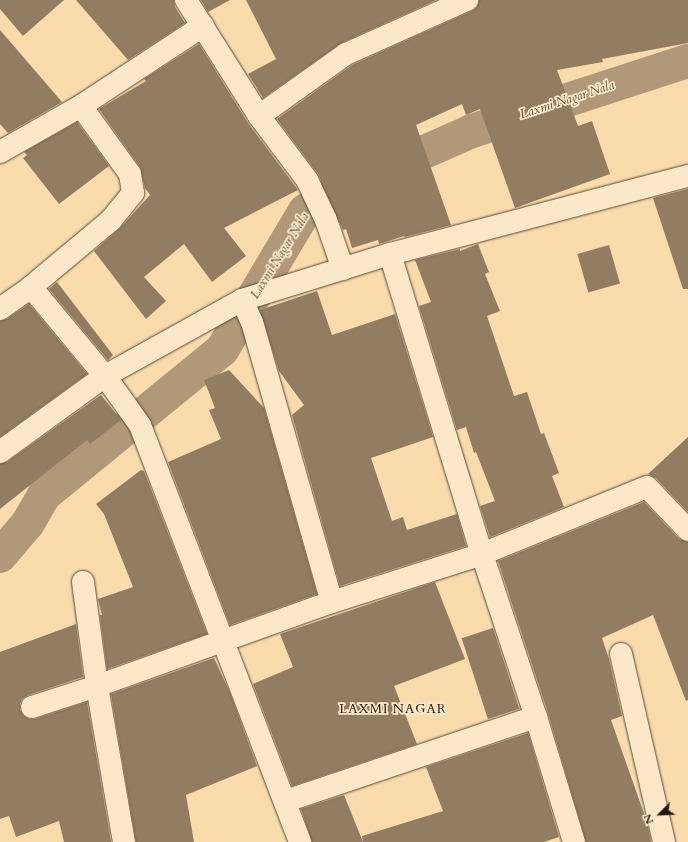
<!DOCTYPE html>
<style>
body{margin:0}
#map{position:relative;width:688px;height:842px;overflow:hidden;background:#f9dbac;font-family:Cardo,serif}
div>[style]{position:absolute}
.canal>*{height:34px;margin:-17px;padding:0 17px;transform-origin:17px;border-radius:17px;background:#b09878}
.building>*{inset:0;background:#927d62;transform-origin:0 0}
.roads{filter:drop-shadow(0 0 1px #584838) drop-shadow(0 0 1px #584838)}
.minor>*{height:22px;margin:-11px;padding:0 11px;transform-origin:11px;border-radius:11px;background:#fbe8c9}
span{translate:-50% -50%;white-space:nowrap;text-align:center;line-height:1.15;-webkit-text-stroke:3.5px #fbe8c9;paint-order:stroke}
.water-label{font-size:13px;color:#5b4b3b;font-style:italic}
.neighbourhood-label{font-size:13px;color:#221712;letter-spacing:1px}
.north{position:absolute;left:640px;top:794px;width:40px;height:40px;-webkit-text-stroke:3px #fbe8c9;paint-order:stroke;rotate:246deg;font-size:11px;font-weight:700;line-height:16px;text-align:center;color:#221712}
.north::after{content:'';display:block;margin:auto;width:14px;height:18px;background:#221712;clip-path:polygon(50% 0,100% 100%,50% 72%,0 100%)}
</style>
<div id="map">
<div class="canal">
<div style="left:0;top:556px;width:43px;rotate:-49.7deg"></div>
<div style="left:28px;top:523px;width:32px;rotate:-60deg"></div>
<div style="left:44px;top:495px;width:230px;rotate:-39.2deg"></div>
<div style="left:222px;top:350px;width:162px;rotate:-59.2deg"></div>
<div style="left:305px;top:211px;width:56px;rotate:-29.7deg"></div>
<div style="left:354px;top:183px;width:129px;rotate:-23.8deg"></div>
<div style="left:472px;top:131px;width:227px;rotate:-18deg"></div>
</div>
<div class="building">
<div style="clip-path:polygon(0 0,64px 0,23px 36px,0 9px)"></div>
<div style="clip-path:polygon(76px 0,174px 0,175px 7px,185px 23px,128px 60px)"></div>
<div style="clip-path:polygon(201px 0,230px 0,208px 12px)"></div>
<div style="clip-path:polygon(246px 0,436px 0,341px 43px,263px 98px,248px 74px,276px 59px)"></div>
<div style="clip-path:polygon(479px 0,688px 0,688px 43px,602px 59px,603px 62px,557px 70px,578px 126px,592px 121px,610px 174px,515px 208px,480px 109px,466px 115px,462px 104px,416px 125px,451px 225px,405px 237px,404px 236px,379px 244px,378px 240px,352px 248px,346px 229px,343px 230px,318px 174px,277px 119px,352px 65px,472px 11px,477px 7px)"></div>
<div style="clip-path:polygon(0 30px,62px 102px,8px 133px,0 124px)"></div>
<div style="clip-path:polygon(199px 44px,248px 123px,298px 190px,224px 228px,246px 256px,212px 282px,184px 244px,144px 277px,166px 301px,146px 319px,94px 251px,119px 229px,150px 195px,145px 188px,140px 167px,99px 109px,146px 81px,144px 79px)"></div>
<div style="clip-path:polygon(77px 122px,109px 166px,59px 204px,23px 158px,27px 155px,24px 152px)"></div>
<div style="clip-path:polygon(688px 189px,688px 289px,683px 289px,653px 198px)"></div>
<div style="clip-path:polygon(478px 244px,489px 272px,485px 274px,500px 311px,487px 316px,514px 396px,527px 392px,541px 434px,544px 433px,559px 473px,552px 476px,564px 507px,490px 537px,480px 506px,495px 501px,476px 452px,474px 453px,466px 427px,457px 430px,419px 306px,431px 302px,415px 260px,460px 249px,460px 251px)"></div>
<div style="left:609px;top:245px;width:40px;height:33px;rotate:74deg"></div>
<div style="clip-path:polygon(57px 282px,113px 355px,108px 360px,49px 289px)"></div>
<div style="clip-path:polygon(317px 291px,332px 335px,395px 314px,433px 437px,371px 458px,392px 521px,403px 517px,407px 530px,457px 514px,466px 546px,340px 586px,292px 415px,304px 405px,279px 371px,260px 310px)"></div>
<div style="clip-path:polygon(29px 304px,87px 374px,0 437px,0 321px,7px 319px)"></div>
<div style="clip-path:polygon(229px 370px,264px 408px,317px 594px,230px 625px,168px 462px,221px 439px,209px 410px,215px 408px,204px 380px)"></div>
<div style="clip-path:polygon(101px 395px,121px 420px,90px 444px,87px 440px,0 509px,0 464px,7px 462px)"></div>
<div style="clip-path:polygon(688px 437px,688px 512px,656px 478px,648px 474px)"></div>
<div style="clip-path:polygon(141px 470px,144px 471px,207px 634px,107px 669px,100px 615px,102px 615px,98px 599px,133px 587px,104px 514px,96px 504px)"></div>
<div style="clip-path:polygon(644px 502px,679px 539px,688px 542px,688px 700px,686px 701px,653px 615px,602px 638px,609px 659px,622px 716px,611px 720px,647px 822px,651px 842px,586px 842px,548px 713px,498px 561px)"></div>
<div style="clip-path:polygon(435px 582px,465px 659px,394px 686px,417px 744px,292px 786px,253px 684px,293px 667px,280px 634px)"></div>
<div style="clip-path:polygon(76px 624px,83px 677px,28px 695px,22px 699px,20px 704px,20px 710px,24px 716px,29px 719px,35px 719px,87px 702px,111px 842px,64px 842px,59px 821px,16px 837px,9px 816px,0 819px,0 652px)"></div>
<div style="left:493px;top:628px;width:85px;height:33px;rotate:72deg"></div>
<div style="clip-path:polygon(214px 658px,230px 693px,257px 766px,186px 795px,194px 842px,136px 842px,111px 694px)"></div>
<div style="clip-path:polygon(528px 733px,559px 837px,544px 842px,312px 842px,301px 809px,344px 795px,363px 842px,362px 836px,443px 811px,426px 767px)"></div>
</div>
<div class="roads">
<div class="minor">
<div style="left:186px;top:0;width:137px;rotate:57.8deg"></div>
<div style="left:259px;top:116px;width:80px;rotate:53.1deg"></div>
<div style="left:307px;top:180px;width:44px;rotate:64.6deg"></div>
<div style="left:326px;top:220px;width:52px;rotate:70.9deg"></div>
<div style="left:259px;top:116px;width:107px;rotate:-35.5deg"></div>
<div style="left:346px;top:54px;width:133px;rotate:-24.1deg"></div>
<div style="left:0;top:152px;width:93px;rotate:-29.6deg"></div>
<div style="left:81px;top:106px;width:146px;rotate:-33.3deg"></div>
<div style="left:390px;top:254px;width:314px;rotate:73deg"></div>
<div style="left:482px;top:554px;width:172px;rotate:71.7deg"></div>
<div style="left:536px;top:717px;width:131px;rotate:73.1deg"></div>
<div style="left:31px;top:287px;width:116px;rotate:50.3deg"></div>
<div style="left:105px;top:376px;width:60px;rotate:54.5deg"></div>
<div style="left:140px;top:425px;width:447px;rotate:69deg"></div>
<div style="left:242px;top:300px;width:24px;rotate:66deg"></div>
<div style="left:252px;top:322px;width:291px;rotate:74.1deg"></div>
<div style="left:0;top:309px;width:38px;rotate:-35deg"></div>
<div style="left:31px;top:287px;width:104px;rotate:-39.9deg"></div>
<div style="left:111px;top:220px;width:35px;rotate:-51deg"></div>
<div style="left:133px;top:193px;width:19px;rotate:-99deg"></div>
<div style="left:130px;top:174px;width:84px;rotate:-125.8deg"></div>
<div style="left:0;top:452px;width:130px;rotate:-35.9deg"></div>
<div style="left:105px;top:376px;width:157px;rotate:-29deg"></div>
<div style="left:242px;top:300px;width:155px;rotate:-17.3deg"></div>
<div style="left:390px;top:254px;width:308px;rotate:-14.7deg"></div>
<div style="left:83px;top:582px;width:105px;rotate:82.3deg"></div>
<div style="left:97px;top:686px;width:158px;rotate:80.2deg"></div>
<div style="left:621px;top:654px;width:193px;rotate:77.1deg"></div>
<div style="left:32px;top:707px;width:68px;rotate:-17.9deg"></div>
<div style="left:97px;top:686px;width:250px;rotate:-19.7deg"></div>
<div style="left:332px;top:602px;width:157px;rotate:-17.7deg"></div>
<div style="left:482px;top:554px;width:178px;rotate:-22.1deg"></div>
<div style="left:647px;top:487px;width:59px;rotate:46.4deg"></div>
<div style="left:286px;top:801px;width:264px;rotate:-18.6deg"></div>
</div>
</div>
<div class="water-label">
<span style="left:567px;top:100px;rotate:-18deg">Laxmi Nagar Nala</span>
<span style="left:280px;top:256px;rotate:-58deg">Laxmi Nagar Nala</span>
</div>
<div class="neighbourhood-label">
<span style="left:393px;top:709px">LAXMI NAGAR</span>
</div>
<div class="north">N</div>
</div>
